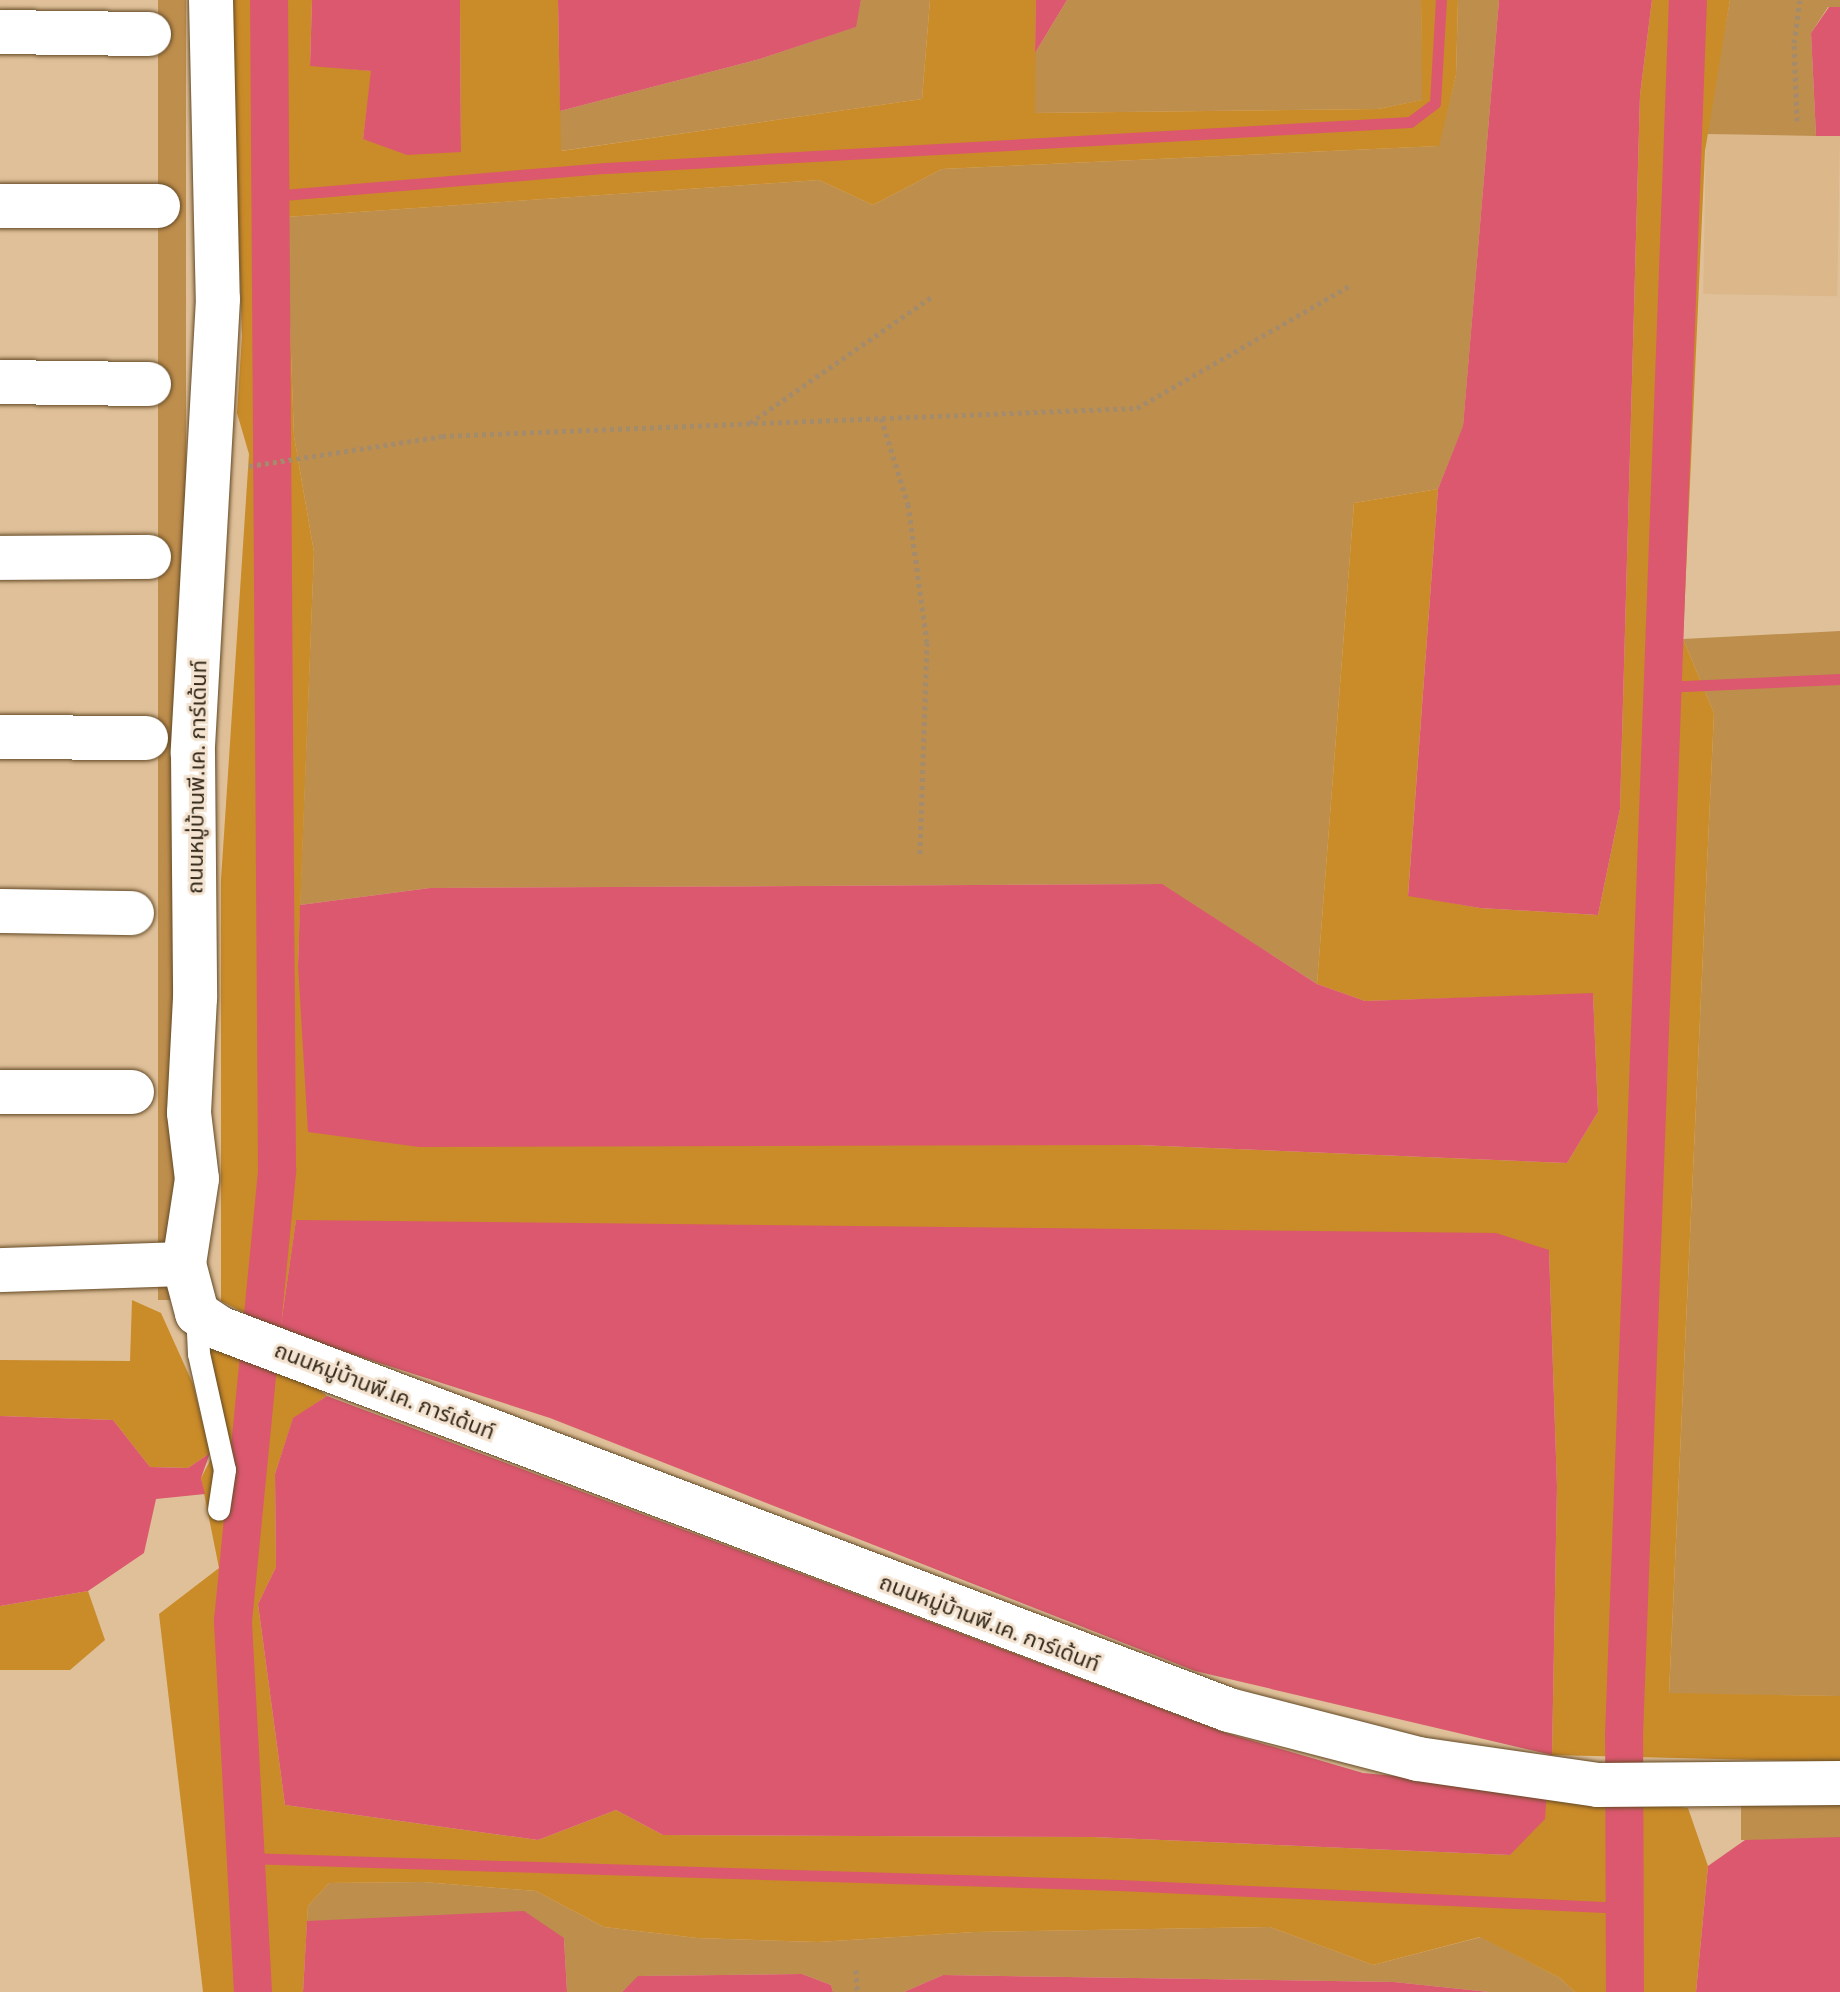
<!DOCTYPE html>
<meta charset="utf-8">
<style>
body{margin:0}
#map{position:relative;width:1840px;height:1992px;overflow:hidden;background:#dfc099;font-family:"IBM Plex Sans","Noto Sans Thai",sans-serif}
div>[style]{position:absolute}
.built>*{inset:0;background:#dbb78a;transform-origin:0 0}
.green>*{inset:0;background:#be8e4d;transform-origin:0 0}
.forest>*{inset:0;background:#ca8b29}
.water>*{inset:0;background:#db586e}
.stream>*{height:11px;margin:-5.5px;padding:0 5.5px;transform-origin:5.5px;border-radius:5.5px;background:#db586e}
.canal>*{height:38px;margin:-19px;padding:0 19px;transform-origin:19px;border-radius:19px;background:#db586e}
.path>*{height:5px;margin-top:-2.5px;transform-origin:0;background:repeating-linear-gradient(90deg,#a38b6c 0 4px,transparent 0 8px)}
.roads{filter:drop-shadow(0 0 2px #644a26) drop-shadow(0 0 2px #644a26)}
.lane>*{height:22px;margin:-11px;padding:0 11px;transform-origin:11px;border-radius:11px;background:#fff}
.street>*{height:44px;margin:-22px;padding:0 22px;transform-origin:22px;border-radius:22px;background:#fff}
span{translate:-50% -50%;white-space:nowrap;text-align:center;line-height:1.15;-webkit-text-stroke:6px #f3e3d0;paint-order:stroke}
.street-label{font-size:22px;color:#342819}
</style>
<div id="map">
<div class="built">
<div style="left:1706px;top:134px;width:134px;height:160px;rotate:1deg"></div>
</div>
<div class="green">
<div style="left:158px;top:0;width:28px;height:1300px"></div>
<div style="clip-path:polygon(861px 0,930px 0,922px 99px,560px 151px,560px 111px,760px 59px,855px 27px)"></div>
<div style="clip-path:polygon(1067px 0,1421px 0,1423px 100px,1378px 109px,1034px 113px,1035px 53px)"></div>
<div style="clip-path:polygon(1458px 0,1499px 0,1463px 427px,1438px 489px,1354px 503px,1317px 984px,1161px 884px,430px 888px,300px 905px,314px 552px,294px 436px,286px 217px,819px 180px,873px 205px,942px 169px,1438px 146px,1456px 75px)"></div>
<div style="clip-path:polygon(1730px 0,1840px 0,1840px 7px,1828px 7px,1811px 33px,1816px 136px,1706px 134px)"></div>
<div style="clip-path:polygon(1840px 631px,1840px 1696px,1669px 1694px,1714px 713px,1683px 639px)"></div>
<div style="left:1741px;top:1803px;width:99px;height:37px"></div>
<div style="clip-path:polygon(423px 1882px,536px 1891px,604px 1927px,697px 1938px,818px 1942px,975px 1932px,1270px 1927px,1373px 1965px,1481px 1937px,1560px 1978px,1575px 1992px,1489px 1992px,1394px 1982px,943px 1975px,904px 1992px,833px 1992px,831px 1985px,802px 1974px,639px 1976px,622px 1992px,567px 1992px,564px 1938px,307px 1921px,308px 1906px,329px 1883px)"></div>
</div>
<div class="forest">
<div style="clip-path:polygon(231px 0,312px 0,310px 65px,372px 71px,363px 139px,461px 151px,460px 0,558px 0,561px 151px,922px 99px,930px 0,1036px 0,1035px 113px,1378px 109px,1422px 100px,1421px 0,1458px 0,1456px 75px,1439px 146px,942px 169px,873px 205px,819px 180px,286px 217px,294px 436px,314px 552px,298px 965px,1138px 1145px,1567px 1163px,1598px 1112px,1593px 994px,1365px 1001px,1317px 984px,1354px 503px,1438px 489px,1408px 895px,1480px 908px,1598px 915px,1620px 809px,1640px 95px,1652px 0,1730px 0,1705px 151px,1683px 639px,1714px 713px,1669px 1693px,1840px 1696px,1840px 1762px,1552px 1755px,1557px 1486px,1549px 1250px,296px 1221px,280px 1331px,221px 1301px,221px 880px,249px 454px,237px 413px,242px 336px)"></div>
<div style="clip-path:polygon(132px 1300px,161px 1313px,193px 1384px,210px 1453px,188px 1468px,150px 1467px,113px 1420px,0 1416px,0 1360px,130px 1361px)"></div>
<div style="clip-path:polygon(208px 1343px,302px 1376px,327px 1396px,293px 1419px,275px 1474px,276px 1567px,258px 1604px,285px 1805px,538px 1840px,616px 1810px,663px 1835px,1093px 1837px,1510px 1855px,1547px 1790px,1688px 1808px,1708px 1866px,1696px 1992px,1575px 1992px,1560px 1978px,1480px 1937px,1373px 1965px,1270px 1927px,975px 1932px,818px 1942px,697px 1938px,604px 1927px,536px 1891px,423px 1882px,329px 1883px,308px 1906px,303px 1992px,203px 1992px,159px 1614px,219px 1568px,201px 1478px,224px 1434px)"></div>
<div style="clip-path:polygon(88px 1591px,105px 1640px,70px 1670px,0 1670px,0 1606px)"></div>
</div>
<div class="water">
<div style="clip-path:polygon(312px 0,460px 0,461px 152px,407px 155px,363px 139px,371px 71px,310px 66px)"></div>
<div style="clip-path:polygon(558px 0,861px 0,856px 27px,760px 59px,560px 111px)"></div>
<div style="clip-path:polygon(1036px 0,1067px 0,1035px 53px)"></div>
<div style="clip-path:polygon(1499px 0,1652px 0,1640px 95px,1620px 809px,1598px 915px,1480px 908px,1408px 896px,1438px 489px,1463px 426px)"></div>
<div style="clip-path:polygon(1829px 7px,1840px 7px,1840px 136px,1816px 136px,1811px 33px)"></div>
<div style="clip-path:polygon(1162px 884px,1317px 984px,1365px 1001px,1593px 993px,1598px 1112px,1567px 1163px,1138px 1145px,419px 1147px,308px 1132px,298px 965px,300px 905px,430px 888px)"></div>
<div style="clip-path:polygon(296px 1220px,1496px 1233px,1549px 1250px,1557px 1486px,1552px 1755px,1195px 1671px,550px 1418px,280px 1331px)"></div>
<div style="clip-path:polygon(327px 1396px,1226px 1733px,1363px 1773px,1547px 1790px,1545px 1819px,1510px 1855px,1093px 1837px,663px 1835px,616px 1810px,538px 1840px,285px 1805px,258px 1604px,276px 1567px,275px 1474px,293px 1418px)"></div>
<div style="clip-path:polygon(0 1416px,113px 1420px,150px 1467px,188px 1468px,210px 1453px,201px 1478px,205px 1494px,156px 1499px,144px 1553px,88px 1591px,0 1606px)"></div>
<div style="clip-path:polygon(1840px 1837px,1840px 1992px,1696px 1992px,1708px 1866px,1745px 1840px)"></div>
<div style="clip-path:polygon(524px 1911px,564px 1938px,567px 1992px,303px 1992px,307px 1921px)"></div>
<div style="clip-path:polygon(802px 1974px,831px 1985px,833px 1992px,622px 1992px,638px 1976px)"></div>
<div style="clip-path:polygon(943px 1975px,1394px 1982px,1489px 1992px,904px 1992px)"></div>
</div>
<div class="stream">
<div style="left:271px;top:196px;width:336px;rotate:-4.8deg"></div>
<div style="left:606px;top:168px;width:805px;rotate:-3.27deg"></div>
<div style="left:1410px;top:122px;width:31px;rotate:-37deg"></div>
<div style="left:1435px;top:103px;width:103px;rotate:-86.7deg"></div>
<div style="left:1662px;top:687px;width:178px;rotate:-2.6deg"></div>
<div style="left:246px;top:1858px;width:873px;rotate:1.77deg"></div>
<div style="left:1119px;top:1885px;width:507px;rotate:2.6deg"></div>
</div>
<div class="canal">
<div style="left:253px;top:1992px;width:372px;rotate:-93.1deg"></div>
<div style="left:233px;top:1621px;width:454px;rotate:-84.4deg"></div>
<div style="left:277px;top:1169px;width:1169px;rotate:-90.39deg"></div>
<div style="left:1625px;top:1992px;width:256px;rotate:-90.2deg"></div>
<div style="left:1624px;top:1736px;width:1737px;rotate:-87.89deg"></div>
</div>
<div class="path">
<div style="left:1797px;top:121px;width:78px;rotate:-92.2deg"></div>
<div style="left:1794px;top:43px;width:43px;rotate:-82.1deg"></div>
<div style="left:881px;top:418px;width:90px;rotate:72.6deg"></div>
<div style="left:908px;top:504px;width:139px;rotate:82.2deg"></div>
<div style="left:927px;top:642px;width:213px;rotate:91.9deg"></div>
<div style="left:750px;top:423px;width:223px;rotate:-34.8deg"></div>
<div style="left:249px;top:466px;width:195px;rotate:-8.8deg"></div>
<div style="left:442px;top:436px;width:696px;rotate:-2.31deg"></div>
<div style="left:1137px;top:408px;width:245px;rotate:-29.9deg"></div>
<div style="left:856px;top:1970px;width:22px;rotate:87deg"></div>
</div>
<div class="roads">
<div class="lane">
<div style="left:197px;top:1313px;width:41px;rotate:87.2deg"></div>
<div style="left:199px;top:1354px;width:119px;rotate:77.4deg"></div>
<div style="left:225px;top:1470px;width:40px;rotate:98.5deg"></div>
</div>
<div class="street">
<div style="left:211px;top:0;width:299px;rotate:88.7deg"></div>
<div style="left:218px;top:299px;width:455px;rotate:93.2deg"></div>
<div style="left:193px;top:753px;width:245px;rotate:89.5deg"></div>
<div style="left:195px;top:998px;width:115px;rotate:93deg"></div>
<div style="left:189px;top:1113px;width:66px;rotate:83.1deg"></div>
<div style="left:197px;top:1179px;width:86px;rotate:98.7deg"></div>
<div style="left:184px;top:1264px;width:51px;rotate:75.1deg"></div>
<div style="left:197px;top:1313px;width:27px;rotate:34deg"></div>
<div style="left:219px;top:1328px;width:1080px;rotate:20.72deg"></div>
<div style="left:1229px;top:1710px;width:195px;rotate:14.5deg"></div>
<div style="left:1418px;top:1759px;width:182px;rotate:8.2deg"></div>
<div style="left:1598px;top:1785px;width:242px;rotate:-0.5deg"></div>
<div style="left:0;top:32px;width:149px;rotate:0.8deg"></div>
<div style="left:0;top:206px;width:158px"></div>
<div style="left:0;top:382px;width:149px;rotate:0.8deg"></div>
<div style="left:0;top:558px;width:149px;rotate:-0.4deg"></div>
<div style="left:0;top:737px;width:146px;rotate:0.4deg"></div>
<div style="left:0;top:911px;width:132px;rotate:0.9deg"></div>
<div style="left:0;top:1092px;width:132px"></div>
<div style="left:0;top:1270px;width:184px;rotate:-1.9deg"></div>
</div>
</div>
<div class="street-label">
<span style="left:196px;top:777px;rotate:-89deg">ถนนหมู่บ้านพี.เค. การ์เด้นท์</span>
<span style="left:385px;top:1390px;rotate:21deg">ถนนหมู่บ้านพี.เค. การ์เด้นท์</span>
<span style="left:990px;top:1622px;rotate:21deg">ถนนหมู่บ้านพี.เค. การ์เด้นท์</span>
</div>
</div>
